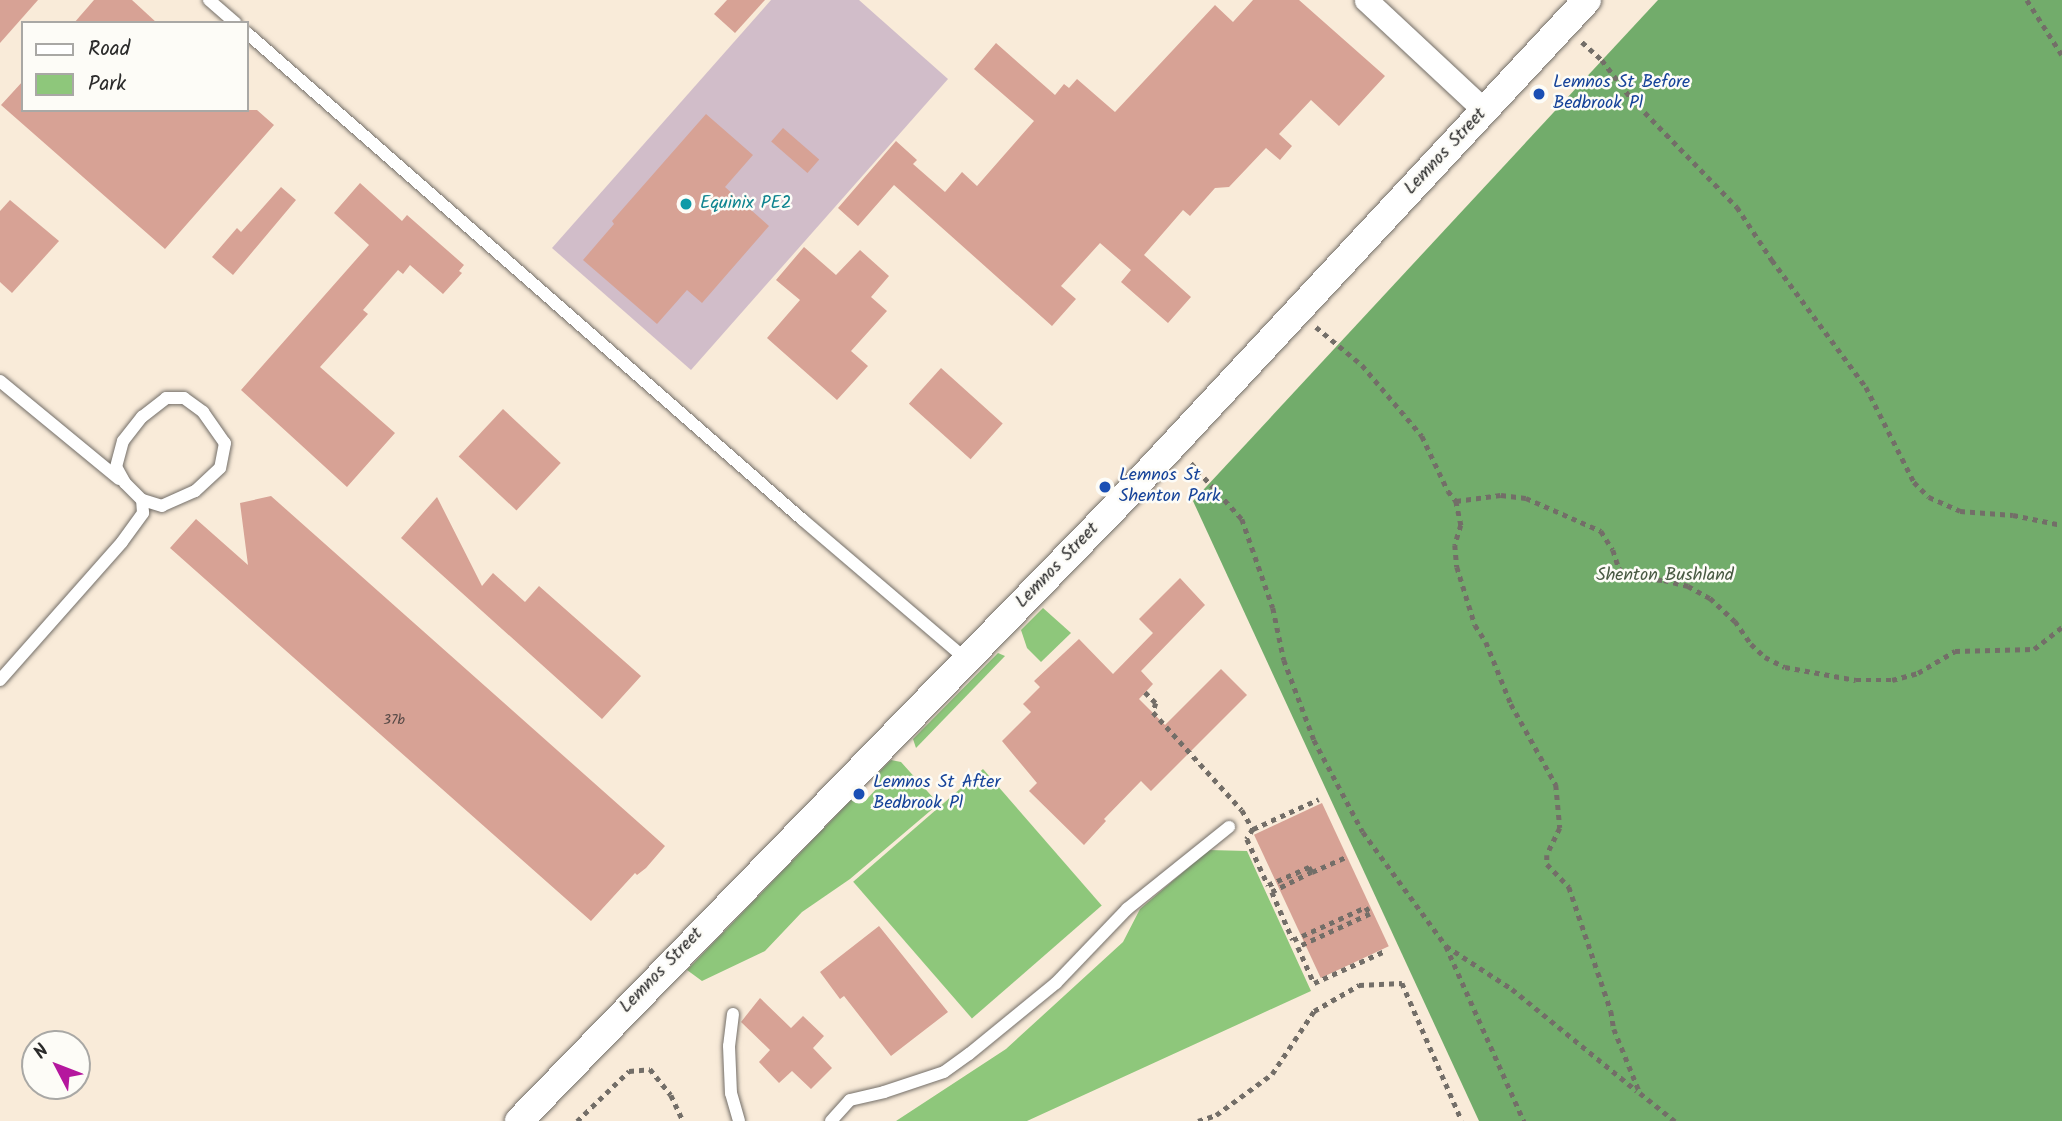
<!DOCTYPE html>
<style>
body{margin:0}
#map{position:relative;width:2062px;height:1121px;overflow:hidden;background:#f9ebd9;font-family:Kalam,sans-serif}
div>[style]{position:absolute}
.industrial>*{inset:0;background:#d1bdc9}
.green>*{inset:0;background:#8ec77b;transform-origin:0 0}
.forest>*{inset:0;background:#72ac6b}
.building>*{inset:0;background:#d7a295;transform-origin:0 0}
.path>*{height:4.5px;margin-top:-2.25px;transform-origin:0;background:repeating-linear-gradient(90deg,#736e68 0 5px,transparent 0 10px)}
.roads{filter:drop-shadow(0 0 2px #736e68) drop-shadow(0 0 2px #736e68)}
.service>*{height:12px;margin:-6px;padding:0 6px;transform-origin:6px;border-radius:6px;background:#fff}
.minor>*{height:23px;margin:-11.5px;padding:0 11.5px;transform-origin:11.5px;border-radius:11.5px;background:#fff}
.tertiary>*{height:28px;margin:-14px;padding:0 14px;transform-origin:14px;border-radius:14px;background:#fff}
.dots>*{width:19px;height:19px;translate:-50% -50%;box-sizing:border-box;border:4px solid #fdfcf7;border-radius:50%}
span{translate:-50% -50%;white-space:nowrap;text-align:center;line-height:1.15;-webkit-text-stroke:5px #fdfcf7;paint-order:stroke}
.number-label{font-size:14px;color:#564946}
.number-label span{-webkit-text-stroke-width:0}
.transit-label{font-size:18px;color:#164399}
.left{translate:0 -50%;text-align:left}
.street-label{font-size:18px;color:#2b2b2b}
.culture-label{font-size:18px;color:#0d838f}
.park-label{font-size:18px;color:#495a43}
.legend{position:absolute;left:21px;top:21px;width:228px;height:91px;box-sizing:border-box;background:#fdfcf7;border:2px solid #a9a8a5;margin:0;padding:9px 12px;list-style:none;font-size:21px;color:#2b2b2b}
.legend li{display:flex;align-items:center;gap:14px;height:35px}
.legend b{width:35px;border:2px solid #a9a8a5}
.north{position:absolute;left:21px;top:1030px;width:70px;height:70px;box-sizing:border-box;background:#fdfcf7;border:2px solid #a9a8a5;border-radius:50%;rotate:312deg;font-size:19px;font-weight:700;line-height:28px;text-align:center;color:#2b2b2b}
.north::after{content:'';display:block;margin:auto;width:24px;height:32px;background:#b5179e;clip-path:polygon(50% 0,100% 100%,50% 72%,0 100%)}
</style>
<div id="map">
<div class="industrial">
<div style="clip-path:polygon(771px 0,859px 0,948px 79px,691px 370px,552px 248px)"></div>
</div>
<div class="green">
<div style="clip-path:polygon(1043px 608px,1071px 633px,1041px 662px,1027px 648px,1021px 630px)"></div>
<div style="clip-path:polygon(998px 653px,1005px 656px,916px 748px,913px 739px)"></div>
<div style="clip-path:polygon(891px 760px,901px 762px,937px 802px,936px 806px,850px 879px,802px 912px,765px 951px,702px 981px,687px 970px,857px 794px,865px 801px,880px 785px,875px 776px)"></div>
<div style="left:983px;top:769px;width:181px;height:172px;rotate:49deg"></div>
<div style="clip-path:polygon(1209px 850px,1247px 851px,1311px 991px,1027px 1121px,896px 1121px,1006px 1049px,1123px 942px,1140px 909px)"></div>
</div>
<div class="forest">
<div style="clip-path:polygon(1658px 0,2062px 0,2062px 1121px,1479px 1121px,1193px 501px)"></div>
</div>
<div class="building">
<div style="clip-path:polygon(0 0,38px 0,0 43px)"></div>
<div style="clip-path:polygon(94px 0,132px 0,157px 23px,74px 23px)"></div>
<div style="clip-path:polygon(727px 0,765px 0,735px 33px,714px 14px)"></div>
<div style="clip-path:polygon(1253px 0,1299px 0,1385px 76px,1339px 126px,1311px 100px,1279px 134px,1292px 146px,1280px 160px,1266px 148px,1229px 187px,1215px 188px,1190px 216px,1183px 210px,1144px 255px,1191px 297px,1168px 323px,1121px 282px,1131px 270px,1100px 243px,1061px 286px,1076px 299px,1052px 326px,894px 185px,858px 226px,838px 208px,896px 141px,917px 160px,913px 164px,945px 192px,962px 172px,977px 186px,1034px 121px,974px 69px,996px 43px,1055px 95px,1064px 84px,1069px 88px,1077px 79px,1115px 112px,1215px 5px,1233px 22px)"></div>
<div style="clip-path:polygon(23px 81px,23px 110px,257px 110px,274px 125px,165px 249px,1px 105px)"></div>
<div style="clip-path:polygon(706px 114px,753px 155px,725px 187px,769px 226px,702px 303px,687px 290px,657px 324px,583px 260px,614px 224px,612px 221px)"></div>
<div style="left:783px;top:128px;width:48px;height:18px;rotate:41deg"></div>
<div style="clip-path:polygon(360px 183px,402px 221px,407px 215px,464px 265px,459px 271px,462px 273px,443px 294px,410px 265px,403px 274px,398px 270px,363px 310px,368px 314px,320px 367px,395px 433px,347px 487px,241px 390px,369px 245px,334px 213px)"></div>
<div style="clip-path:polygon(281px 187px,296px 200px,233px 275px,212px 257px,237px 228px,241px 232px)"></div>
<div style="clip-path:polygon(10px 200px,59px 241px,12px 293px,0 282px,0 211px)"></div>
<div style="clip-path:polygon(804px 247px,836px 275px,860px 250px,889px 276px,871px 297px,887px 311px,851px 351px,868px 366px,837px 400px,767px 338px,800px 300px,776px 280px)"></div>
<div style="left:941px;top:368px;width:83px;height:48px;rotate:42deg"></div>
<div style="left:503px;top:409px;width:79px;height:65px;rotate:43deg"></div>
<div style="clip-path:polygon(271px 496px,665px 846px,646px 868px,637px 875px,635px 873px,591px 921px,170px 548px,196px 519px,248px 565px,240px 503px)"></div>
<div style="clip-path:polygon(437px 497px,482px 586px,493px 573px,525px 602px,539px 586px,641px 676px,602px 719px,401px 538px)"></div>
<div style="clip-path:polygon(1180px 578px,1205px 605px,1141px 671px,1153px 684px,1139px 699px,1165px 725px,1221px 669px,1247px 695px,1151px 791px,1141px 781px,1104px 819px,1106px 821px,1084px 845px,1029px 791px,1037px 783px,1002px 741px,1031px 712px,1023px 704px,1040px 687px,1034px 681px,1079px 639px,1113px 674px,1153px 633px,1139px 619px)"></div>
<div style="left:1322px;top:803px;width:158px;height:75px;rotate:65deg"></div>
<div style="clip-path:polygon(879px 926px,948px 1012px,891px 1056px,844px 996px,840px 999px,820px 972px)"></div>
<div style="clip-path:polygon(760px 998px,791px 1028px,803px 1016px,824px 1036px,813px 1048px,832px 1068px,811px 1089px,792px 1071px,779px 1083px,759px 1062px,770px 1050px,741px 1022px)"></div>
</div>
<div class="path">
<div style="left:2027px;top:0;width:65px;rotate:57.5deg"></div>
<div style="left:1582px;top:42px;width:27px;rotate:42deg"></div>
<div style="left:1602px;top:60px;width:48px;rotate:52.7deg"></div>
<div style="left:1631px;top:98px;width:152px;rotate:45.8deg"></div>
<div style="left:1737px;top:207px;width:64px;rotate:56.6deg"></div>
<div style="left:1772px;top:260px;width:158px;rotate:53.5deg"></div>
<div style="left:1866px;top:387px;width:106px;rotate:63.2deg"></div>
<div style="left:1914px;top:482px;width:21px;rotate:45deg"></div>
<div style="left:1929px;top:497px;width:34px;rotate:24deg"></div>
<div style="left:1960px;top:511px;width:53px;rotate:4.3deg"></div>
<div style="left:2013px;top:515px;width:50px;rotate:11.5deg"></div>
<div style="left:1316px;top:327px;width:60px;rotate:39.6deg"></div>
<div style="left:1362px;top:365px;width:93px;rotate:49.8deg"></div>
<div style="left:1422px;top:436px;width:61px;rotate:64.7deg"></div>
<div style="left:1448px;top:491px;width:13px;rotate:51deg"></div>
<div style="left:1456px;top:501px;width:25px;rotate:78deg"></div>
<div style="left:1461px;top:525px;width:21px;rotate:107deg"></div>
<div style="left:1455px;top:545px;width:22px;rotate:85deg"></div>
<div style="left:1457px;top:567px;width:61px;rotate:72.8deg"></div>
<div style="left:1475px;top:625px;width:20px;rotate:57deg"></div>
<div style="left:1486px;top:642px;width:67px;rotate:68deg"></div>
<div style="left:1511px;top:704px;width:93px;rotate:60.9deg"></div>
<div style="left:1556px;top:785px;width:43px;rotate:84.7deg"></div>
<div style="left:1560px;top:828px;width:30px;rotate:116deg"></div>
<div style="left:1547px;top:855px;width:9px;rotate:90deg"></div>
<div style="left:1547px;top:864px;width:32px;rotate:46deg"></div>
<div style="left:1569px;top:887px;width:131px;rotate:71.3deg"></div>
<div style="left:1611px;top:1011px;width:18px;rotate:81deg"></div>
<div style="left:1614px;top:1029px;width:69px;rotate:67.9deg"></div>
<div style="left:1640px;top:1093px;width:45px;rotate:38.7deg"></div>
<div style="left:1191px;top:463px;width:76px;rotate:47.7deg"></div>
<div style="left:1242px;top:519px;width:94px;rotate:70.8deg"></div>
<div style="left:1273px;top:608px;width:53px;rotate:78.1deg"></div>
<div style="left:1284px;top:660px;width:85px;rotate:69.4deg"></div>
<div style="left:1314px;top:740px;width:104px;rotate:62deg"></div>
<div style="left:1363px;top:832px;width:141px;rotate:53.9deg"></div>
<div style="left:1446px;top:946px;width:192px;rotate:66deg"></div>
<div style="left:1456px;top:501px;width:45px;rotate:-7.6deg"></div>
<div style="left:1501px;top:495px;width:25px;rotate:7deg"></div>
<div style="left:1526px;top:498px;width:82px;rotate:23.7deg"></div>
<div style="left:1601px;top:531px;width:22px;rotate:58deg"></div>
<div style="left:1613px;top:550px;width:19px;rotate:72deg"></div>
<div style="left:1619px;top:568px;width:13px;rotate:51deg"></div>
<div style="left:1627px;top:578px;width:37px;rotate:3deg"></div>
<div style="left:1664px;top:580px;width:25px;rotate:14deg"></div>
<div style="left:1688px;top:586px;width:25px;rotate:29deg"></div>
<div style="left:1710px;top:598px;width:34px;rotate:43deg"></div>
<div style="left:1735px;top:621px;width:28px;rotate:55deg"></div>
<div style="left:1751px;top:644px;width:19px;rotate:43deg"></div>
<div style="left:1765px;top:657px;width:22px;rotate:27deg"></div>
<div style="left:1785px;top:667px;width:72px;rotate:10.4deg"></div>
<div style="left:1856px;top:680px;width:36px"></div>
<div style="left:1892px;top:680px;width:27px;rotate:-15deg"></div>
<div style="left:1918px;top:673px;width:43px;rotate:-30.7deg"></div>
<div style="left:1955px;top:651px;width:79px;rotate:-1.5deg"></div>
<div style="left:2034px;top:649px;width:36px;rotate:-38deg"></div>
<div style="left:1145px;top:692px;width:16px;rotate:45deg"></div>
<div style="left:1156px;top:703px;width:9px;rotate:108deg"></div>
<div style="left:1153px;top:712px;width:132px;rotate:47.8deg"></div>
<div style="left:1242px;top:810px;width:22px;rotate:60deg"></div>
<div style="left:1253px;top:829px;width:12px;rotate:121deg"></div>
<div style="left:1247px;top:839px;width:51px;rotate:65.5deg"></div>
<div style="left:1268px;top:885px;width:45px;rotate:-23.7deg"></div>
<div style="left:1309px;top:867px;width:6px;rotate:59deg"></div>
<div style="left:1312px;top:872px;width:45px;rotate:153.4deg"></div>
<div style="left:1272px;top:892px;width:52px;rotate:66.4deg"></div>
<div style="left:1293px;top:940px;width:80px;rotate:-24.3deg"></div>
<div style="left:1366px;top:907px;width:8px;rotate:60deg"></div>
<div style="left:1370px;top:914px;width:79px;rotate:155.4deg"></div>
<div style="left:1298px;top:947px;width:39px;rotate:66deg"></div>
<div style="left:1314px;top:983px;width:78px;rotate:-24.3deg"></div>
<div style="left:1253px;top:829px;width:72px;rotate:-24.4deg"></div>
<div style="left:1312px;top:872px;width:37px;rotate:-24deg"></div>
<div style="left:1446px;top:946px;width:79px;rotate:33.1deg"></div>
<div style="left:1512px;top:989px;width:161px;rotate:39.2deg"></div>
<div style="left:577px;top:1121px;width:72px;rotate:-43.9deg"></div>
<div style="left:629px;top:1071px;width:21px;rotate:-5deg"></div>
<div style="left:650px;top:1069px;width:33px;rotate:51deg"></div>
<div style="left:671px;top:1095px;width:29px;rotate:65deg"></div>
<div style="left:1198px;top:1121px;width:19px;rotate:-18deg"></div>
<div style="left:1216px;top:1115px;width:69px;rotate:-36.2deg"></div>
<div style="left:1272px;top:1074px;width:76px;rotate:-56.3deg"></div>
<div style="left:1314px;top:1011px;width:52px;rotate:-30deg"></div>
<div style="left:1359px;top:985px;width:43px;rotate:-2.7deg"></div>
<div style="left:1402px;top:983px;width:150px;rotate:66.5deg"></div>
</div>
<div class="roads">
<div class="service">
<div style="left:209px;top:0;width:35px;rotate:41deg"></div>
<div style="left:247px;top:33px;width:739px;rotate:41.22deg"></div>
<div style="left:803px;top:520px;width:216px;rotate:40.5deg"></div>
<div style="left:0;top:381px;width:154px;rotate:39.5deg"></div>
<div style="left:0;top:680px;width:184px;rotate:-48.5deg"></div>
<div style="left:122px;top:542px;width:36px;rotate:-54deg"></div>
<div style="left:143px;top:513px;width:13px;rotate:-94deg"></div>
<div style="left:142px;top:500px;width:24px;rotate:-135deg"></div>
<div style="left:125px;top:483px;width:18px;rotate:-119deg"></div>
<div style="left:116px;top:467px;width:27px;rotate:-75deg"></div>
<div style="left:123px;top:441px;width:31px;rotate:-52deg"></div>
<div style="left:142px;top:417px;width:31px;rotate:-38deg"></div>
<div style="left:166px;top:398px;width:18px"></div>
<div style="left:184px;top:398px;width:24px;rotate:36deg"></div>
<div style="left:203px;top:412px;width:38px;rotate:55deg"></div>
<div style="left:225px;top:443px;width:25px;rotate:101deg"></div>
<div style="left:220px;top:468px;width:34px;rotate:137deg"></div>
<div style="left:195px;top:491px;width:36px;rotate:156deg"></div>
<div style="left:162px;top:506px;width:21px;rotate:-163deg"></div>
<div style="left:733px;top:1014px;width:32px;rotate:97deg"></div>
<div style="left:729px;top:1046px;width:47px;rotate:87.6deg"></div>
<div style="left:731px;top:1093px;width:29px;rotate:74deg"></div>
<div style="left:831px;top:1121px;width:28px;rotate:-48deg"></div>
<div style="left:850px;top:1100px;width:35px;rotate:-13deg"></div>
<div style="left:884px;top:1092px;width:63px;rotate:-18.4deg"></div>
<div style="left:944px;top:1072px;width:31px;rotate:-36deg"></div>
<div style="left:969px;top:1054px;width:112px;rotate:-39.2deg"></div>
<div style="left:1056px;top:983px;width:103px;rotate:-46.2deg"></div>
<div style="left:1127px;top:909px;width:131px;rotate:-38.8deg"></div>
</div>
<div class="minor">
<div style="left:1366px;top:0;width:161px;rotate:43deg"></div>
</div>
<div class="tertiary">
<div style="left:519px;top:1121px;width:864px;rotate:-45.84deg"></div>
<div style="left:1121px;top:501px;width:684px;rotate:-47.07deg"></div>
</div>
</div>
<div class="dots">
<div style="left:1539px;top:94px;background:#1a4fb4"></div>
<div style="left:686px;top:204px;background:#0f9aa8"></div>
<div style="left:1105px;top:487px;background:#1a4fb4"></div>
<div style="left:859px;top:794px;background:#1a4fb4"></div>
</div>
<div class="number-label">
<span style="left:394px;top:720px">37b</span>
</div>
<div class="transit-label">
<span class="left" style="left:1553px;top:94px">Lemnos St Before<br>Bedbrook Pl</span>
<span class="left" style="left:1119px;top:487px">Lemnos St<br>Shenton Park</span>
<span class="left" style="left:873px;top:794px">Lemnos St After<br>Bedbrook Pl</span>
</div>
<div class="street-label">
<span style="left:1446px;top:152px;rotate:-47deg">Lemnos Street</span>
<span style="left:1058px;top:566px;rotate:-46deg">Lemnos Street</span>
<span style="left:662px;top:971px;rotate:-46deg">Lemnos Street</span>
</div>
<div class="culture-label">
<span class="left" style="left:700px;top:204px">Equinix PE2</span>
</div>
<div class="park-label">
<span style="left:1665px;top:576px">Shenton Bushland</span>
</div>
<ul class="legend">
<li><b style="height:9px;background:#fff"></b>Road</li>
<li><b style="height:19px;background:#8ec77b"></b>Park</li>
</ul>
<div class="north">N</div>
</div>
